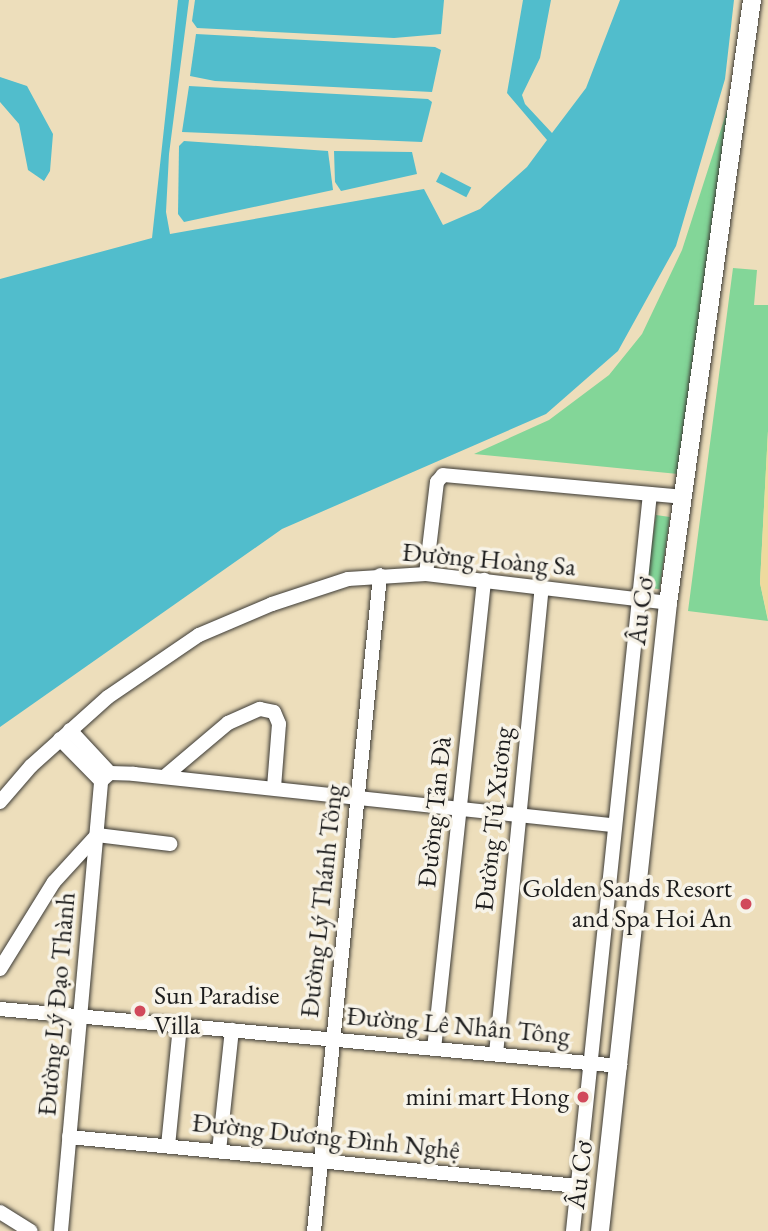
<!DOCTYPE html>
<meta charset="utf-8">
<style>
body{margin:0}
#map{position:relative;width:768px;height:1231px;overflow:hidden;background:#eddebb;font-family:"EB Garamond",serif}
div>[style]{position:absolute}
.green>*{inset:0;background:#83d698;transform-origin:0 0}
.sand>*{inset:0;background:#eeda9e}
.water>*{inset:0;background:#51bdcc;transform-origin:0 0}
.roads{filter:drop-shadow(0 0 2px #3b3934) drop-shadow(0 0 2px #3b3934)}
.minor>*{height:14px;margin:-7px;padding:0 7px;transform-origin:7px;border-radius:7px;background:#fff}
.major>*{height:18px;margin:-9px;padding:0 9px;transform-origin:9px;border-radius:9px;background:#fff}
.dots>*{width:19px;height:19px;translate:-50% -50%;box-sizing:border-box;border:4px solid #f7f3e8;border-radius:50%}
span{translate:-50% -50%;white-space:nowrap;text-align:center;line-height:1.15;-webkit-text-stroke:7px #f7f3e8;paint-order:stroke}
.street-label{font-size:26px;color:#1c1c1c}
.poi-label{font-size:26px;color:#1c1c1c}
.right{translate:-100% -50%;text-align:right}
.left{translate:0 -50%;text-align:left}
</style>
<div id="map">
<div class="green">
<div style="clip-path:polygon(734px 89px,678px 474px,474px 454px,549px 420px,609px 375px,642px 334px,682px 250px)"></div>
<div style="clip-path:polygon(733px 268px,757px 270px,754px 305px,768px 305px,768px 431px,760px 583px,768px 621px,688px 611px)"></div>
<div style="left:656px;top:515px;width:14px;height:73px;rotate:8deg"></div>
</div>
<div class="sand">
<div style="clip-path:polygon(768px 431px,768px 619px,760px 583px)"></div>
</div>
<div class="water">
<div style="clip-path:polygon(178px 0,189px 0,169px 154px,166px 212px,170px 234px,424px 189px,443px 225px,480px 209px,527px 167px,547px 140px,507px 93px,523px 0,551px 0,540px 58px,522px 95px,525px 104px,552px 133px,586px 88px,620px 0,734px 0,725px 79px,676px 246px,618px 351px,546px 414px,282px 529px,0 727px,0 279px,152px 238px)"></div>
<div style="clip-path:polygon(195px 0,444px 0,441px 34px,394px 38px,197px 28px,192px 21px)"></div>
<div style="clip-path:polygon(196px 34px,435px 47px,441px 50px,432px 92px,215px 81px,190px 76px)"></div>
<div style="clip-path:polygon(0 77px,27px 86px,53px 134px,50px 171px,44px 181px,28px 170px,19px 124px,0 102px)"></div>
<div style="clip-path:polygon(189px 86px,428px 99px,432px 102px,422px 142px,182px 132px)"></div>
<div style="clip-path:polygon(184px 141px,328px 151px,333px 190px,184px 222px,178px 214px,179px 146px)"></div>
<div style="clip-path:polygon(334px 151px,412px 152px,417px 174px,341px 191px,335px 182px)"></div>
<div style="left:441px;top:172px;width:34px;height:11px;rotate:27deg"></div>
</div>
<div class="roads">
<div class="minor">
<div style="left:426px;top:574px;width:93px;rotate:-83.2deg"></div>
<div style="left:437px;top:482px;width:9px;rotate:-49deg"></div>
<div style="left:443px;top:475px;width:241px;rotate:5.2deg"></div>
<div style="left:70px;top:730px;width:59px;rotate:47.1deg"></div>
<div style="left:60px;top:739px;width:59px;rotate:45.7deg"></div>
<div style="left:164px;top:777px;width:84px;rotate:-40.2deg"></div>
<div style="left:228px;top:723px;width:35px;rotate:-24deg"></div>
<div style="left:260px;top:709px;width:14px;rotate:12deg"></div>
<div style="left:274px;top:712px;width:13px;rotate:67deg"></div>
<div style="left:279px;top:724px;width:64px;rotate:94.5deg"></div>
<div style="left:101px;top:781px;width:12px;rotate:-42deg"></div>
<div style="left:110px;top:773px;width:24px;rotate:2deg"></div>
<div style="left:134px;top:774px;width:481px;rotate:6.1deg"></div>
<div style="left:0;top:802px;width:48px;rotate:-49.3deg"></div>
<div style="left:31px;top:766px;width:103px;rotate:-41.9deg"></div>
<div style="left:108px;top:697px;width:110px;rotate:-34.3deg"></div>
<div style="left:199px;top:635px;width:79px;rotate:-23deg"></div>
<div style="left:272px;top:604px;width:80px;rotate:-18.2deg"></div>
<div style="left:348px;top:579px;width:78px;rotate:-3.7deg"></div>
<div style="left:426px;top:574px;width:244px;rotate:6.8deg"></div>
<div style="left:0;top:969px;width:102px;rotate:-58.2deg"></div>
<div style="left:54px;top:882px;width:64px;rotate:-47.5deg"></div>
<div style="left:97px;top:835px;width:74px;rotate:7deg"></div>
<div style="left:0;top:1009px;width:623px;rotate:5.25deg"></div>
<div style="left:434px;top:1049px;width:472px;rotate:-83.9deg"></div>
<div style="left:496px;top:1054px;width:468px;rotate:-84.4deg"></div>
<div style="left:69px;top:1137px;width:511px;rotate:5.5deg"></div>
<div style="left:168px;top:1146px;width:121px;rotate:-84.3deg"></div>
<div style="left:219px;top:1151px;width:122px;rotate:-83.9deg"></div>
<div style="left:0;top:1212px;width:36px;rotate:32deg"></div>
<div style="left:61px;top:1231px;width:452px;rotate:-84.9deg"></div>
<div style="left:314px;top:1231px;width:659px;rotate:-84.25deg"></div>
<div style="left:573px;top:1231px;width:741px;rotate:-84.04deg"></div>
</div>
<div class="major">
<div style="left:600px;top:1231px;width:632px;rotate:-83.82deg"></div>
<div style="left:668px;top:603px;width:609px;rotate:-82.07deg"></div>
</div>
</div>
<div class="dots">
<div style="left:746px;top:904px;background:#d1495b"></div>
<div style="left:140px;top:1011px;background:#d1495b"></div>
<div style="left:583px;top:1097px;background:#d1495b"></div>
</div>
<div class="street-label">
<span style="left:489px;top:560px;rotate:5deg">Đường Hoàng Sa</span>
<span style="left:641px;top:611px;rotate:-83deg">Âu Cơ</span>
<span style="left:435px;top:812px;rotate:-84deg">Đường Tản Đà</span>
<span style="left:494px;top:819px;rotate:-84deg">Đường Tú Xương</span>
<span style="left:322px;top:901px;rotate:-84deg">Đường Lý Thánh Tông</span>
<span style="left:57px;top:1004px;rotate:-85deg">Đường Lý Đạo Thành</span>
<span style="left:458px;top:1026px;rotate:5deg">Đường Lê Nhân Tông</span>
<span style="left:326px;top:1137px;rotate:6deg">Đường Dương Đình Nghệ</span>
<span style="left:580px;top:1175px;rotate:-83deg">Âu Cơ</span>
</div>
<div class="poi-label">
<span class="right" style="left:732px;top:904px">Golden Sands Resort<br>and Spa Hoi An</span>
<span class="left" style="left:154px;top:1011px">Sun Paradise<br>Villa</span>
<span class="right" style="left:569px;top:1097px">mini mart Hong</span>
</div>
</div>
